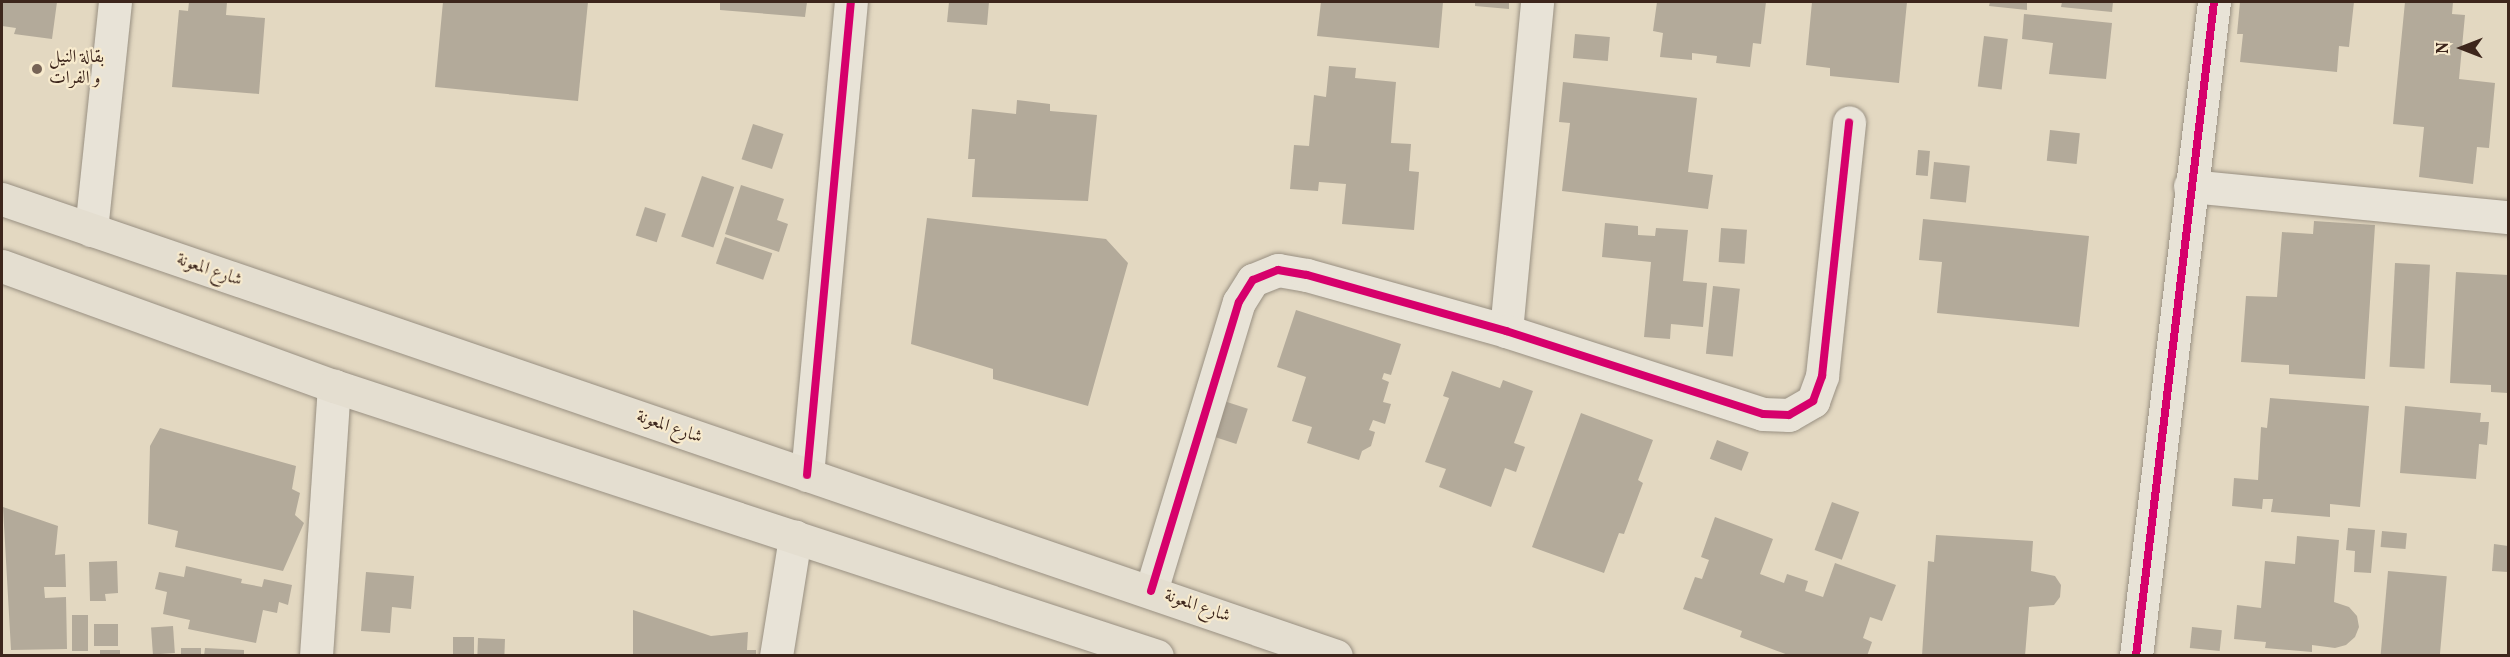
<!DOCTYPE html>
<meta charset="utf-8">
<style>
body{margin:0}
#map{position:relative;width:2510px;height:657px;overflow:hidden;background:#e3d8c1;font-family:Vollkorn,Amiri,serif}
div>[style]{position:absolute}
.building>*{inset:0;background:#b3aa9a;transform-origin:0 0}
.roads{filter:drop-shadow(0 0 2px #999082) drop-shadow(0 0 2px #999082)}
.minor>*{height:33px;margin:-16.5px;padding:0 16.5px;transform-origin:16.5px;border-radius:16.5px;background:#e8e3d7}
.highway>*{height:33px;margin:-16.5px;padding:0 16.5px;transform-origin:16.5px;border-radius:16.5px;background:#e4ded0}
.cycleway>*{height:8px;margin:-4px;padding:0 4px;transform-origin:4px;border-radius:4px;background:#d6006c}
.dots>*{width:16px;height:16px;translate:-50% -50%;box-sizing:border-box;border:3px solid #f7eacd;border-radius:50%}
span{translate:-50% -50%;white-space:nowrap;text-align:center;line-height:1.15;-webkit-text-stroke:4.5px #f7eacd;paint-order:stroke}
.poi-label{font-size:18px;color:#3d261c}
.left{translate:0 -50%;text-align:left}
.street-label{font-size:18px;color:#3d261c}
.frame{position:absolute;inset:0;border:3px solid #3d261c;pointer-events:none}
.north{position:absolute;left:2432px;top:18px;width:60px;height:60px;-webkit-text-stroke:4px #f7eacd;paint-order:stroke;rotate:270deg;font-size:16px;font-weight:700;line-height:24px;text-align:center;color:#3d261c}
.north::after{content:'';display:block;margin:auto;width:21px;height:27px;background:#3d261c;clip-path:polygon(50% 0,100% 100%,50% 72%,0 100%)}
</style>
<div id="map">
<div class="building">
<div style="clip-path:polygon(2px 2px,57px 2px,52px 39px,14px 34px,16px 28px,2px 26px)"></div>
<div style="clip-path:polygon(189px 2px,227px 2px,226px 15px,265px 18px,259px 94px,172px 87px,179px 10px,188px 11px)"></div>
<div style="clip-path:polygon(443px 2px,588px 2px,578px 101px,435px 87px)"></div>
<div style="clip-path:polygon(720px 2px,807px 2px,805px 17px,720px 10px)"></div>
<div style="clip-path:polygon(949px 2px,989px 2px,987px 25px,947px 22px)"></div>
<div style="clip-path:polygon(1321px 2px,1443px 2px,1439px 48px,1317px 36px)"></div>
<div style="clip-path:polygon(1475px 2px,1509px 2px,1509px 9px,1475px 6px)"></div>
<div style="clip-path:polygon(1657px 2px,1766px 2px,1761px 44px,1753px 43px,1750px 67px,1716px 63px,1717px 56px,1692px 53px,1692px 60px,1660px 57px,1663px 33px,1653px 31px)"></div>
<div style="clip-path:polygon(1812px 2px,1907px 2px,1899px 83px,1830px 76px,1830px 68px,1806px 65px)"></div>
<div style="clip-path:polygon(1990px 2px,2027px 2px,2027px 10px,1989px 6px)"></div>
<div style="clip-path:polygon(2062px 2px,2113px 2px,2112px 12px,2061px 7px)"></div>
<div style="clip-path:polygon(2240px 2px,2354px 2px,2349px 47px,2339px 46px,2337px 72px,2240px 62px,2243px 34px,2237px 34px)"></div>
<div style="clip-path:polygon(2405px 2px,2453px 2px,2452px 14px,2465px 15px,2459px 79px,2495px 83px,2489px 148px,2477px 147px,2473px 184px,2419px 177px,2424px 127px,2393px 124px)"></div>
<div style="clip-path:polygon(2024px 14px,2112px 23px,2106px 79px,2049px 74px,2053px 43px,2022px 39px)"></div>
<div style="left:1575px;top:34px;width:35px;height:24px;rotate:5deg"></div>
<div style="left:1984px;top:36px;width:24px;height:51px;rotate:7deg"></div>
<div style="clip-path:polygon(1329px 66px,1356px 68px,1355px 78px,1396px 82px,1391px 143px,1411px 144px,1409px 171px,1419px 172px,1414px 230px,1342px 224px,1346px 184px,1319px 182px,1318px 191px,1290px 189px,1294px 145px,1309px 146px,1314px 95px,1326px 97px)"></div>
<div style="clip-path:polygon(1563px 82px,1697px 98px,1688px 172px,1713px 175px,1708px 209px,1562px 191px,1570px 123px,1559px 122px)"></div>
<div style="clip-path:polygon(1017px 100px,1050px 104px,1050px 111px,1097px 115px,1088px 201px,972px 197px,975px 159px,968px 159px,972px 109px,1016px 114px)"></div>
<div style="left:753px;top:124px;width:32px;height:37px;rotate:18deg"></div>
<div style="left:2050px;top:130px;width:30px;height:31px;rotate:6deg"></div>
<div style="left:1918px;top:150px;width:12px;height:25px;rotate:5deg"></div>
<div style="left:1934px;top:162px;width:36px;height:37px;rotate:6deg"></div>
<div style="left:702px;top:176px;width:34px;height:64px;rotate:19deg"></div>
<div style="clip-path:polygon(741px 185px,784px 199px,777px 220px,788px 224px,779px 252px,725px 234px)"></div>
<div style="left:645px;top:207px;width:22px;height:30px;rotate:18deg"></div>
<div style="clip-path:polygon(927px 218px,1106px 239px,1128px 263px,1088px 406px,993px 379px,993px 369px,911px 344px)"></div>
<div style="clip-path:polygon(1923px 219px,2089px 236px,2079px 327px,1937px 313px,1942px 262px,1919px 260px)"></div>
<div style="clip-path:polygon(2314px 221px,2375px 225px,2365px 379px,2289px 374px,2289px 365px,2241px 362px,2246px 296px,2277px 297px,2282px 232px,2313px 234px)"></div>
<div style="clip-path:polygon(1605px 223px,1638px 226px,1638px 235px,1655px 236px,1656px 228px,1688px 230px,1683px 281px,1707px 283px,1703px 327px,1671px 324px,1670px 339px,1644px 337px,1651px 262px,1602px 257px)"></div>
<div style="left:1721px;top:228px;width:26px;height:34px;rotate:4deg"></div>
<div style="left:725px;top:237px;width:50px;height:28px;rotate:19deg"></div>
<div style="left:2395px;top:263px;width:35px;height:104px;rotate:3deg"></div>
<div style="clip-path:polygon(2456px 272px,2508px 275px,2508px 393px,2491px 392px,2491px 385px,2450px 383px)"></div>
<div style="left:1713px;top:286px;width:27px;height:68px;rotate:6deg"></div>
<div style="clip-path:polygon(1296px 310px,1401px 344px,1391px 375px,1384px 373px,1382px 379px,1389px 382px,1383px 402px,1391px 404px,1385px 424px,1373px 420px,1369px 430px,1375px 432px,1371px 446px,1362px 451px,1359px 460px,1307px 443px,1312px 427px,1292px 421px,1306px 377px,1277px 367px)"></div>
<div style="clip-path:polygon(1452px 371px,1500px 388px,1503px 380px,1533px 391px,1514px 443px,1525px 447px,1516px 472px,1505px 468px,1491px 507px,1439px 487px,1446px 469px,1425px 462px,1449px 398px,1443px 396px)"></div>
<div style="clip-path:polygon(2270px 398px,2369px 406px,2360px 507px,2330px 504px,2330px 517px,2271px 512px,2273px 499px,2263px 499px,2262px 509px,2232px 506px,2234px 478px,2258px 480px,2261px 427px,2267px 428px)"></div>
<div style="left:1224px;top:401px;width:25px;height:37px;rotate:18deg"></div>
<div style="clip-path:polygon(2405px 406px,2481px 413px,2480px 422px,2489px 422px,2487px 445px,2479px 444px,2476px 479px,2400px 473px)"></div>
<div style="clip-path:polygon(1581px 413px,1653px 440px,1638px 480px,1643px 483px,1624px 534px,1619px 533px,1604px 573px,1532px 547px)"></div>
<div style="clip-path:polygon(160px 428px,296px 466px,292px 489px,300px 493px,295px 515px,304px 523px,283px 571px,175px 547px,178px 531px,148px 524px,150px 446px)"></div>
<div style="left:1717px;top:440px;width:34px;height:20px;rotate:21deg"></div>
<div style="left:1832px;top:502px;width:29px;height:51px;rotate:20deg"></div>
<div style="clip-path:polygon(3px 507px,58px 526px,55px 555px,65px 554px,66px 587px,44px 587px,45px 598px,66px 597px,67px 649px,11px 650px)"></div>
<div style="clip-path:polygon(1715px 517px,1773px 539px,1760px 574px,1784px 583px,1787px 574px,1808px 581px,1805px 591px,1823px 597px,1835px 563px,1896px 585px,1882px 621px,1870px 617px,1863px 638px,1872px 642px,1867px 656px,1791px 656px,1740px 637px,1742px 631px,1683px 609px,1695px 577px,1702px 579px,1709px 560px,1701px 557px)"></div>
<div style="clip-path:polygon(2348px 528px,2375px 530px,2371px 573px,2354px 572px,2355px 551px,2346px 550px)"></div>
<div style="left:2382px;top:531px;width:25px;height:16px;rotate:5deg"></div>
<div style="clip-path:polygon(1936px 535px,2033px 541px,2031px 571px,2055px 576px,2061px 585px,2060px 597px,2054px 605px,2029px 607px,2025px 656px,1922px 656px,1928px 561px,1934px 562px)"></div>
<div style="clip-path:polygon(2297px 536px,2339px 540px,2334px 602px,2349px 607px,2357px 616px,2359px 627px,2355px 637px,2346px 645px,2335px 648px,2312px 645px,2312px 652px,2265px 648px,2266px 642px,2234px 639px,2237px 605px,2261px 608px,2265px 561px,2295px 564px)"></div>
<div style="clip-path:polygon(2494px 544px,2508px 546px,2508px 572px,2492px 571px)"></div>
<div style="clip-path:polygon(117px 561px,118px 593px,105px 594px,106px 601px,90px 601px,89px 562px)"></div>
<div style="clip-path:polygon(186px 566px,242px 579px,241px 583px,262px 587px,264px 579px,292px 585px,288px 605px,279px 602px,277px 613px,263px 610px,256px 643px,188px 629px,190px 620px,163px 614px,167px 592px,155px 589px,159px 572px,184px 577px)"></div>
<div style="left:2388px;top:571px;width:59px;height:85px;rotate:5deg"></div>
<div style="clip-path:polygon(366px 572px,414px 576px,411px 609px,392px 607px,390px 633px,361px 631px)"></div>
<div style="clip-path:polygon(633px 610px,711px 636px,748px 632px,747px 650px,756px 650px,756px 656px,633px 656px)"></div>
<div style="left:72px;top:615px;width:16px;height:36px"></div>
<div style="left:94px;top:624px;width:24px;height:22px"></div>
<div style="left:173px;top:626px;width:27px;height:22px;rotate:86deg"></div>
<div style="left:2192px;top:627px;width:30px;height:21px;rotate:6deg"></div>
<div style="left:453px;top:637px;width:21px;height:19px"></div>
<div style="left:478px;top:638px;width:27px;height:18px;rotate:2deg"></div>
<div style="left:181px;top:648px;width:20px;height:8px"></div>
<div style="clip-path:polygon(205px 648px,244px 650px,244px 656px,204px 656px)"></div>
<div style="left:100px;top:650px;width:20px;height:6px"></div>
</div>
<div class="roads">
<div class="minor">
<div style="left:2190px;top:186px;width:320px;rotate:5.6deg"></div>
<div style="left:91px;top:230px;width:229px;rotate:-84deg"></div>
<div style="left:1506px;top:331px;width:330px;rotate:-84.6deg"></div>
<div style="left:807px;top:475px;width:475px;rotate:-84.7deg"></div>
<div style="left:1151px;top:591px;width:302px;rotate:-73.1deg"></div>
<div style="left:1239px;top:302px;width:26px;rotate:-58deg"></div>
<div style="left:1253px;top:280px;width:27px;rotate:-22deg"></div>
<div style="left:1278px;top:270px;width:29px;rotate:10deg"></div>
<div style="left:1307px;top:275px;width:207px;rotate:15.7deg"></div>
<div style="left:1506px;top:331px;width:270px;rotate:17.9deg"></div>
<div style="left:1763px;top:414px;width:26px;rotate:2deg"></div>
<div style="left:1789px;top:415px;width:28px;rotate:-30deg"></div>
<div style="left:1813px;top:401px;width:27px;rotate:-70deg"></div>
<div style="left:1822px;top:376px;width:255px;rotate:-83.9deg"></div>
<div style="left:316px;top:656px;width:271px;rotate:-86.2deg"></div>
<div style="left:776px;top:656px;width:121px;rotate:-80.9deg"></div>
<div style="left:2136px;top:656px;width:659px;rotate:-83.2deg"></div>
</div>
<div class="highway">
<div style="left:2px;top:199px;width:1410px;rotate:18.91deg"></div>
<div style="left:2px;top:266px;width:353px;rotate:19.9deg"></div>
<div style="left:334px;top:386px;width:866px;rotate:18.16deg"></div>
</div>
</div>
<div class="cycleway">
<div style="left:807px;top:475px;width:475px;rotate:-84.7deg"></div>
<div style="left:1151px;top:591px;width:302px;rotate:-73.1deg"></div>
<div style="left:1239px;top:302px;width:26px;rotate:-58deg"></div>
<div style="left:1253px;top:280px;width:27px;rotate:-22deg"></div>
<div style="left:1278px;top:270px;width:29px;rotate:10deg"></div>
<div style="left:1307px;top:275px;width:207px;rotate:15.7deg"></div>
<div style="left:1506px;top:331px;width:270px;rotate:17.9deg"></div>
<div style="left:1763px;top:414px;width:26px;rotate:2deg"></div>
<div style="left:1789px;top:415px;width:28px;rotate:-30deg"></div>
<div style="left:1813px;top:401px;width:27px;rotate:-70deg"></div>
<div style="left:1822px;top:376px;width:255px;rotate:-83.9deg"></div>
<div style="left:2136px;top:656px;width:659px;rotate:-83.2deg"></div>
</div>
<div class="dots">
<div style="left:37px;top:69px;background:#776456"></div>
</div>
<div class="poi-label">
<span class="left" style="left:49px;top:69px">بقالة النيل<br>و الفرات</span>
</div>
<div class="street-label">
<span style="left:209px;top:271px;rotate:19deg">شارع المعونة</span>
<span style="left:669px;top:428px;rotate:19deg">شارع المعونة</span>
<span style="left:1197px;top:607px;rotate:19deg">شارع المعونة</span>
</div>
<div class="frame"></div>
<div class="north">N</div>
</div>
